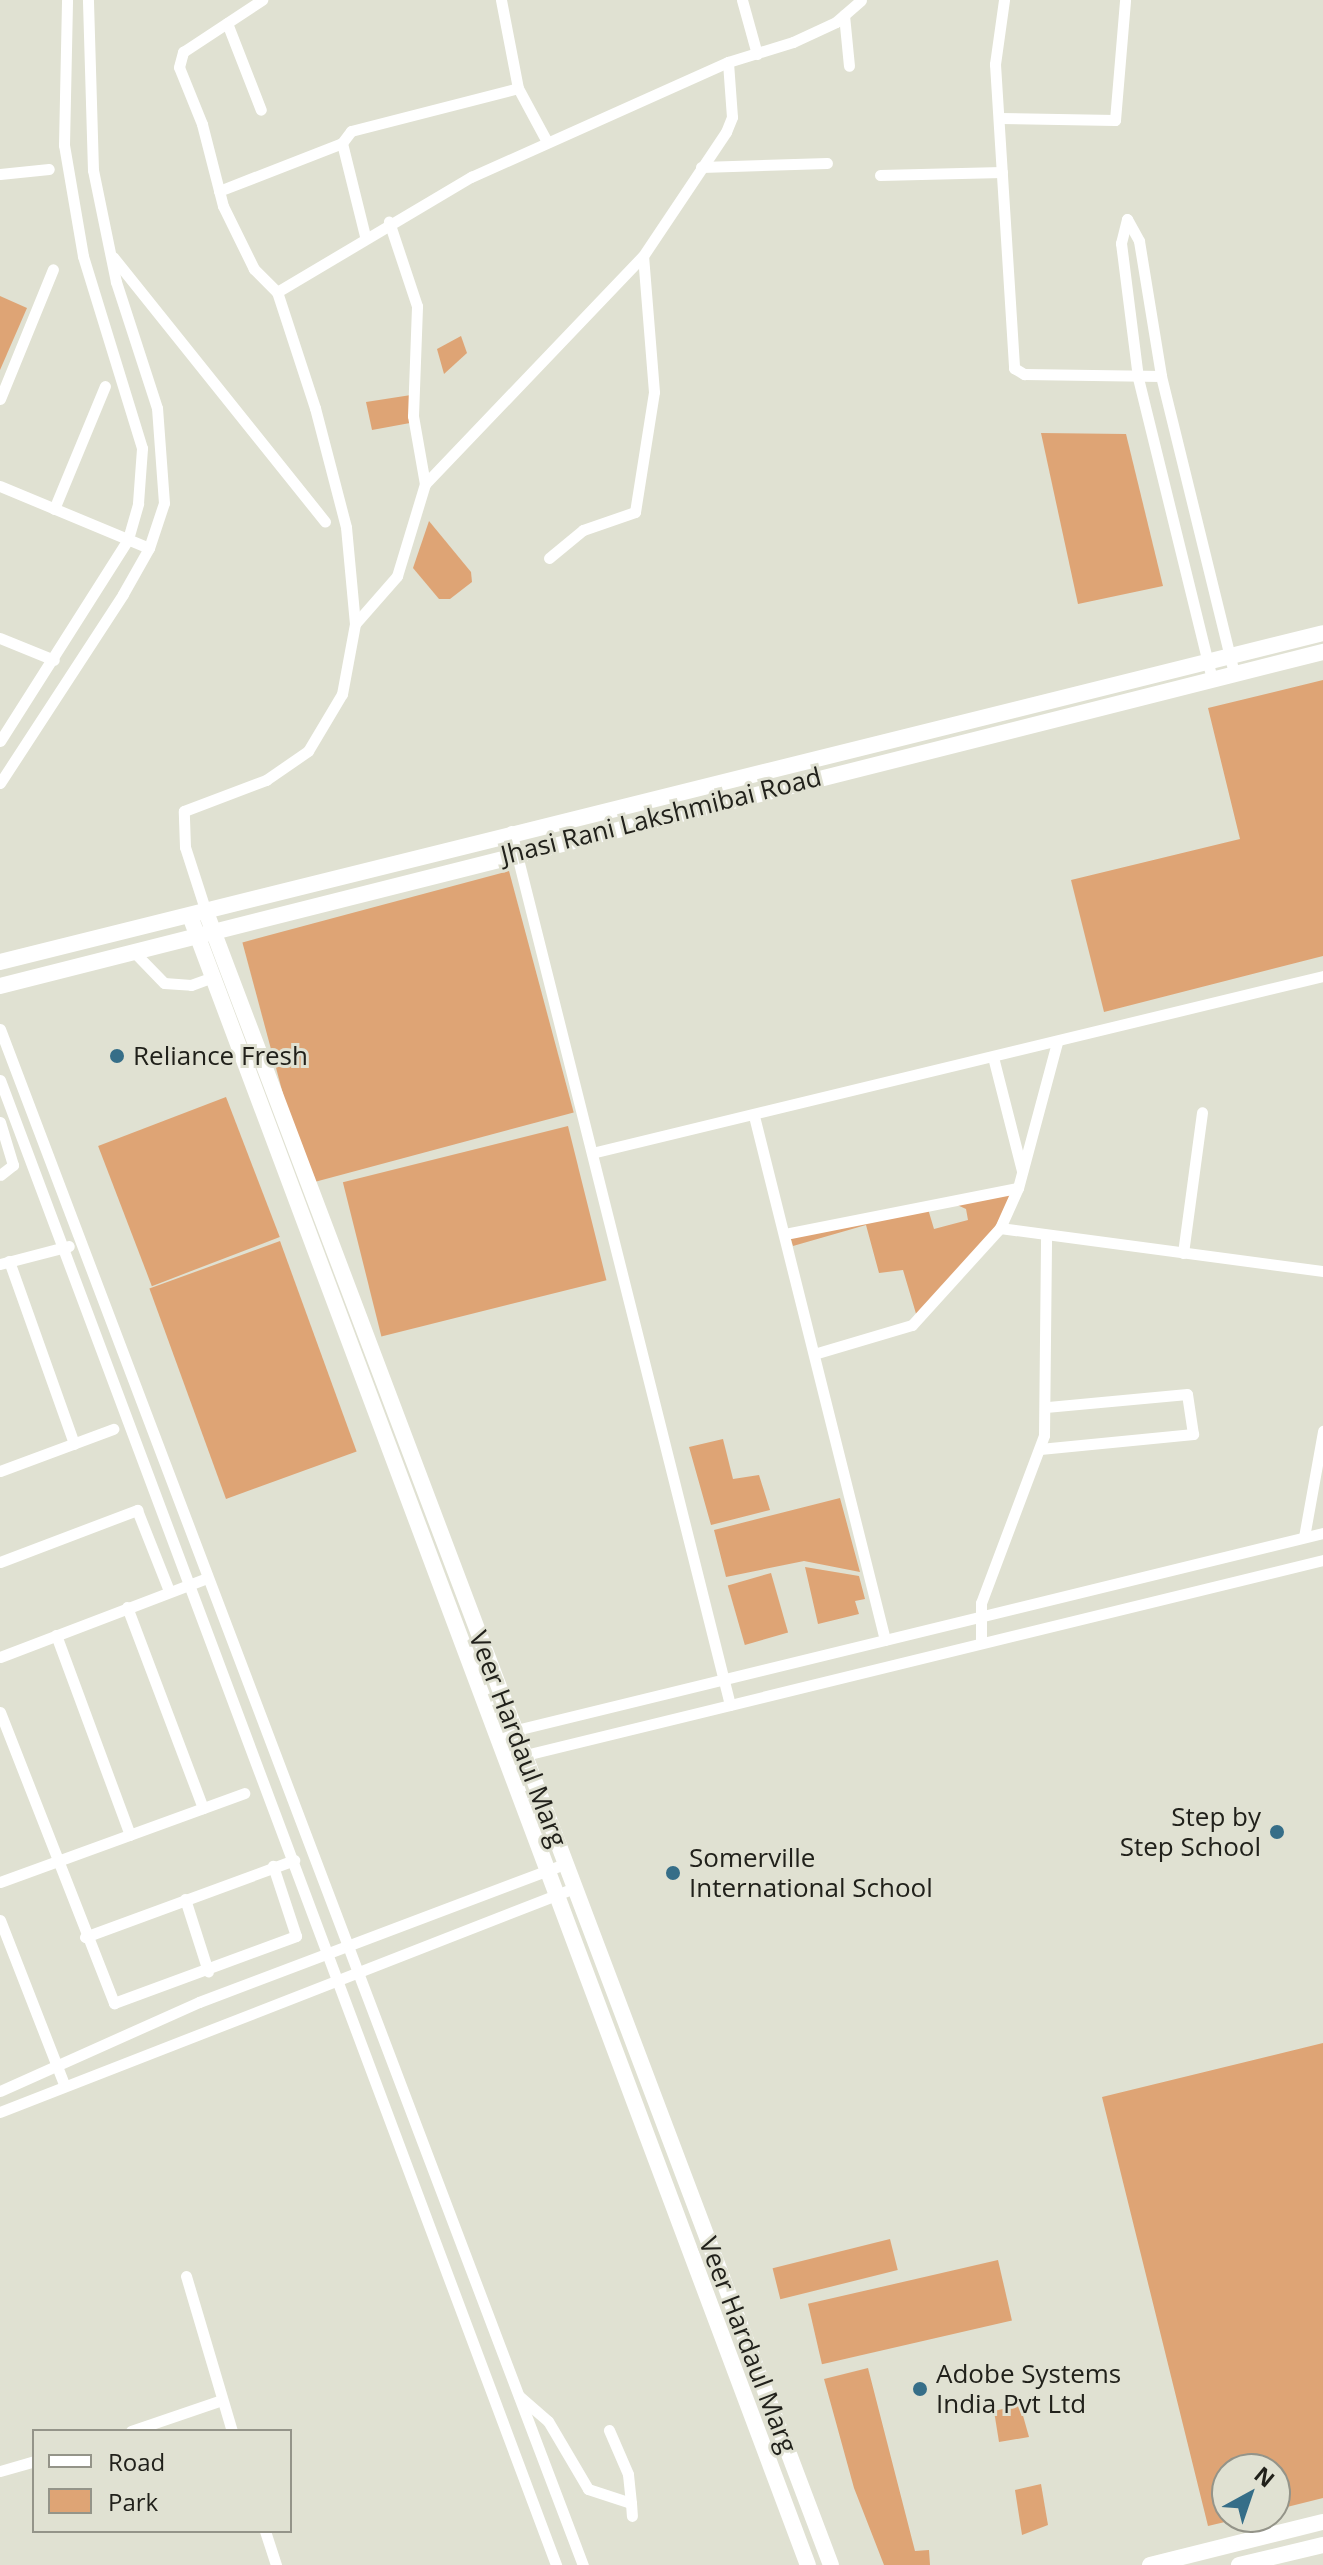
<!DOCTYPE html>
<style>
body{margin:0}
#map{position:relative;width:1323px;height:2565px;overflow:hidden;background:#e0e1d2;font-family:"Open Sans",sans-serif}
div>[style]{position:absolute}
.green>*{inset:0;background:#dea475;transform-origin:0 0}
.street>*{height:11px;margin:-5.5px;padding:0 5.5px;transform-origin:5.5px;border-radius:5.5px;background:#fff}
.secondary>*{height:16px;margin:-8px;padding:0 8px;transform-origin:8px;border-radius:8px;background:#fff}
.dots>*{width:22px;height:22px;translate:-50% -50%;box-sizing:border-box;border:4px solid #e0e1d2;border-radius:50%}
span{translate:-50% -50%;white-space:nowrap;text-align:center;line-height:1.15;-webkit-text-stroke:6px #e0e1d2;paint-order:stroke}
.street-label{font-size:26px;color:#21211b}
.poi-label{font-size:26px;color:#21211b}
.left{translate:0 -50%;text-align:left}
.right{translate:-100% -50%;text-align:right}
.legend{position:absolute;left:32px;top:2429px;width:260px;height:104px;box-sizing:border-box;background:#e0e1d2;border:2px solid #949489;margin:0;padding:10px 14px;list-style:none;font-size:24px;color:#21211b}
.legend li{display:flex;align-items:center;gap:16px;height:40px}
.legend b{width:40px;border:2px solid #949489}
.north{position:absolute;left:1211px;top:2453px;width:80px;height:80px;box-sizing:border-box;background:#e0e1d2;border:2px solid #949489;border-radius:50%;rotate:40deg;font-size:22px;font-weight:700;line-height:32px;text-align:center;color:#21211b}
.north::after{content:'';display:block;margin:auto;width:28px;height:36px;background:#366e88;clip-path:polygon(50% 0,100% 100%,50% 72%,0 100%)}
</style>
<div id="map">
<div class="green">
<div style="clip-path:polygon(0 296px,27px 308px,0 370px)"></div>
<div style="clip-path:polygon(461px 336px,467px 353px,444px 374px,437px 349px)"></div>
<div style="clip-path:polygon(411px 395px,410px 423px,372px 430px,366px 402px)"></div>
<div style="clip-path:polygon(1041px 433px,1126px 434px,1163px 586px,1078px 604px)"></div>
<div style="clip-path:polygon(429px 521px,471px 572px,472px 582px,450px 599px,439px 599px,413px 568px)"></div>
<div style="clip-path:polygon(1323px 680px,1323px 956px,1104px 1012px,1071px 880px,1240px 839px,1208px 708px)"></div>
<div style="left:509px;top:871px;width:250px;height:276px;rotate:75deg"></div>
<div style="left:226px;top:1097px;width:150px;height:137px;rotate:69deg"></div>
<div style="left:568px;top:1126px;width:159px;height:232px;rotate:76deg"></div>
<div style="clip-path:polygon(1013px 1192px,995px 1228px,917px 1317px,903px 1270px,879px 1273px,866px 1225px,793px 1246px,790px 1236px,928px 1209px,934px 1229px,968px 1220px,966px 1209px,955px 1204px)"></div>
<div style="left:280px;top:1241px;width:224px;height:139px;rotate:70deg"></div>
<div style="clip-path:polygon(723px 1439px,733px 1479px,759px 1475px,770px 1510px,711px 1525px,689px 1447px)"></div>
<div style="clip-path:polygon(840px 1498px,860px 1572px,804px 1561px,726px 1577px,714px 1530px)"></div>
<div style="clip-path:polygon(805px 1567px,859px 1576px,865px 1599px,855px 1601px,859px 1614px,818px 1624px)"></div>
<div style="left:771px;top:1573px;width:62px;height:45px;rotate:74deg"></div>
<div style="clip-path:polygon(1323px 2043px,1323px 2498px,1275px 2510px,1275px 2469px,1227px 2469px,1227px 2517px,1246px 2517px,1208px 2526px,1102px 2097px)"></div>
<div style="left:890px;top:2239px;width:32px;height:121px;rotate:76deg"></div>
<div style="left:998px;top:2260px;width:62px;height:195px;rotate:77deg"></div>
<div style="clip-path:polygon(868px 2368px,915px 2551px,929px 2550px,930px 2565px,884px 2565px,854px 2488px,824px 2379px)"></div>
<div style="clip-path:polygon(1020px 2405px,1029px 2437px,999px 2442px,994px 2411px)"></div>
<div style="clip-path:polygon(1041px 2484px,1048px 2525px,1022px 2535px,1015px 2490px)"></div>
</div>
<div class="street">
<div style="left:501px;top:0;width:90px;rotate:79.1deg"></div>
<div style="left:742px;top:0;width:56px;rotate:74.5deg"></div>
<div style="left:1004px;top:0;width:65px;rotate:98deg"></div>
<div style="left:995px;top:64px;width:305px;rotate:86.4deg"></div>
<div style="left:1014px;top:368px;width:12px;rotate:31deg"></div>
<div style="left:1024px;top:374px;width:137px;rotate:0.8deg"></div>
<div style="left:844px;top:15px;width:51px;rotate:84.4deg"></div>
<div style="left:227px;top:23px;width:93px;rotate:68.7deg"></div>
<div style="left:999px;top:118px;width:116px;rotate:1deg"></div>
<div style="left:1115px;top:120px;width:120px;rotate:-85.2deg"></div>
<div style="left:701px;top:167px;width:126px;rotate:-1.8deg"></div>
<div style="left:0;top:174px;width:49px;rotate:-5.8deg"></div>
<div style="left:880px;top:175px;width:122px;rotate:-1.4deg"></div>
<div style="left:219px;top:191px;width:132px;rotate:-21.3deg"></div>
<div style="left:1127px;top:219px;width:25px;rotate:104deg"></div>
<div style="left:1121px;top:243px;width:136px;rotate:82.8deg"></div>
<div style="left:1138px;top:378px;width:310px;rotate:76.2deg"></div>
<div style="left:1127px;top:219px;width:25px;rotate:61deg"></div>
<div style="left:1139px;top:241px;width:137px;rotate:80.7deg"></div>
<div style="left:1161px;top:376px;width:307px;rotate:76.2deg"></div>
<div style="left:365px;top:236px;width:96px;rotate:-103.9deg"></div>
<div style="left:342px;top:143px;width:15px;rotate:-53deg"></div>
<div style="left:351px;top:131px;width:172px;rotate:-14.4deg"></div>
<div style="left:518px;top:88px;width:59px;rotate:61.7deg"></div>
<div style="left:113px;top:257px;width:339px;rotate:51.3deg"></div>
<div style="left:277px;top:292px;width:226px;rotate:-30.7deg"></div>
<div style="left:471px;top:177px;width:282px;rotate:-24.1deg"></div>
<div style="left:728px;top:62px;width:68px;rotate:-17.1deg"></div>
<div style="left:793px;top:42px;width:47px;rotate:-24.9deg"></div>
<div style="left:836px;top:22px;width:33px;rotate:-41deg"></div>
<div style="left:0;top:399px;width:140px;rotate:-67.8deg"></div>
<div style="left:425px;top:484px;width:315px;rotate:-46.3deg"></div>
<div style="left:0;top:486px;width:161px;rotate:22.6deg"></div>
<div style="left:54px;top:509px;width:133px;rotate:-67.5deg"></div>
<div style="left:549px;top:558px;width:44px;rotate:-39.5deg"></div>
<div style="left:583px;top:530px;width:55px;rotate:-19.1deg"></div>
<div style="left:635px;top:512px;width:121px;rotate:-81deg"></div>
<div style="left:654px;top:392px;width:136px;rotate:-94.6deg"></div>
<div style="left:643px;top:256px;width:149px;rotate:-56.2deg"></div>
<div style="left:726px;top:132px;width:16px;rotate:-68deg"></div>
<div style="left:732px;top:117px;width:55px;rotate:-94.2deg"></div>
<div style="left:355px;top:624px;width:64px;rotate:-48.8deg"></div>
<div style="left:397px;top:576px;width:96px;rotate:-73.1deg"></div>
<div style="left:425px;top:484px;width:69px;rotate:-100deg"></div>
<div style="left:413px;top:416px;width:110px;rotate:-87.9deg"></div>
<div style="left:417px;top:306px;width:89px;rotate:-108.4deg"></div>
<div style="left:0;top:638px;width:58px;rotate:22.2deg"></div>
<div style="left:0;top:741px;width:239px;rotate:-57.6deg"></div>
<div style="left:128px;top:539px;width:37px;rotate:-74deg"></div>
<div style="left:138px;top:503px;width:55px;rotate:-85.8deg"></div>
<div style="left:142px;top:448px;width:201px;rotate:-107.1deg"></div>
<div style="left:83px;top:256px;width:113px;rotate:-99.7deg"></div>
<div style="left:64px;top:145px;width:145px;rotate:-88.8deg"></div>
<div style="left:0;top:783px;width:225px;rotate:-56.9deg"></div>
<div style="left:123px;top:594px;width:53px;rotate:-60.5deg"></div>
<div style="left:149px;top:548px;width:47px;rotate:-71.6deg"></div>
<div style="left:164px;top:503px;width:95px;rotate:-94.2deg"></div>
<div style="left:157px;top:408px;width:133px;rotate:-108deg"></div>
<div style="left:116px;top:282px;width:114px;rotate:-101.6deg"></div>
<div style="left:93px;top:170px;width:170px;rotate:-91.7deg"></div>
<div style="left:511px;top:831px;width:901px;rotate:75.93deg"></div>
<div style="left:206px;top:912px;width:68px;rotate:-107.9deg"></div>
<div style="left:185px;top:847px;width:36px;rotate:-92deg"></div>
<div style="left:184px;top:811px;width:88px;rotate:-20.7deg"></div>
<div style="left:266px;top:780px;width:51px;rotate:-34.6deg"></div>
<div style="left:308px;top:751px;width:66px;rotate:-59.2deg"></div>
<div style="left:342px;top:694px;width:71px;rotate:-79.5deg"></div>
<div style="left:355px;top:624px;width:97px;rotate:-95.3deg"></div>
<div style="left:346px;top:527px;width:123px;rotate:-104.6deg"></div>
<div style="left:315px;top:408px;width:122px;rotate:-108.1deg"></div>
<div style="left:277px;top:292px;width:33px;rotate:-135deg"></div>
<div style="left:254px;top:269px;width:70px;rotate:-116.2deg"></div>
<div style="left:223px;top:206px;width:85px;rotate:-104.4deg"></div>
<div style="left:202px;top:124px;width:61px;rotate:-112deg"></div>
<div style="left:179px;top:67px;width:16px;rotate:-75deg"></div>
<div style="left:183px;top:52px;width:95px;rotate:-33.4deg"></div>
<div style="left:134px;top:952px;width:43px;rotate:45.9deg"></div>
<div style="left:164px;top:983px;width:27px;rotate:4deg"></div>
<div style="left:191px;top:985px;width:23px;rotate:-20deg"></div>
<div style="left:0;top:1029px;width:1643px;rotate:69.22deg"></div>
<div style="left:993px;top:1057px;width:118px;rotate:75.7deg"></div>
<div style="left:0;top:1080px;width:1586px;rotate:69.47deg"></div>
<div style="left:754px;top:1116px;width:540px;rotate:75.96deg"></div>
<div style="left:0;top:1122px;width:45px;rotate:73.2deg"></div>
<div style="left:13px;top:1165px;width:16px;rotate:142deg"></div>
<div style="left:596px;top:1152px;width:748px;rotate:-13.61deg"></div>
<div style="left:1000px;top:1228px;width:326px;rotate:7.6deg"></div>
<div style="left:785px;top:1234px;width:237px;rotate:-11.2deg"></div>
<div style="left:1183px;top:1253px;width:142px;rotate:-82.3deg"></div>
<div style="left:9px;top:1261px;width:194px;rotate:70.4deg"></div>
<div style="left:0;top:1264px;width:71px;rotate:-14.6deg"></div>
<div style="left:814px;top:1354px;width:102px;rotate:-16.5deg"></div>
<div style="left:912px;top:1325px;width:131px;rotate:-47.8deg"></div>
<div style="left:1000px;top:1228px;width:44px;rotate:-65.8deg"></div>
<div style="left:1018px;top:1188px;width:151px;rotate:-75deg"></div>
<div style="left:1040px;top:1449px;width:154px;rotate:-5.6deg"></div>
<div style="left:1193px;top:1434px;width:40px;rotate:-98.5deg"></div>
<div style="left:1187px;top:1394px;width:142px;rotate:174.7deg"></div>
<div style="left:0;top:1471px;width:121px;rotate:-20.4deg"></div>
<div style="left:1304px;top:1537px;width:108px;rotate:-79.8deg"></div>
<div style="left:0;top:1562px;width:147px;rotate:-20.8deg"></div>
<div style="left:137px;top:1510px;width:87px;rotate:68.4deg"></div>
<div style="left:127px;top:1607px;width:215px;rotate:69.3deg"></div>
<div style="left:56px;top:1635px;width:213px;rotate:69.7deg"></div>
<div style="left:981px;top:1639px;width:36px;rotate:-90deg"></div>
<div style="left:981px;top:1603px;width:179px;rotate:-69.4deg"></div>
<div style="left:1044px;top:1435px;width:199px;rotate:-89.4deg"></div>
<div style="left:0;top:1657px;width:222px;rotate:-20.9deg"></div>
<div style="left:0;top:1712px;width:313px;rotate:68.6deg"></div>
<div style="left:114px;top:2003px;width:194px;rotate:-20.2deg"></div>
<div style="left:296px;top:1936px;width:74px;rotate:-108.2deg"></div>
<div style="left:496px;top:1735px;width:851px;rotate:-13.73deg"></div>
<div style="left:505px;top:1760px;width:842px;rotate:-13.74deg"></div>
<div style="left:0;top:1882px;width:260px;rotate:-20deg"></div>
<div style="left:185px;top:1899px;width:76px;rotate:72.3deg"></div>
<div style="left:0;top:1920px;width:176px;rotate:68.7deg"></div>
<div style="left:85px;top:1937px;width:223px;rotate:-20.2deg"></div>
<div style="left:0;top:2091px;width:218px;rotate:-24.1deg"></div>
<div style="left:199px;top:2002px;width:391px;rotate:-20.7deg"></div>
<div style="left:0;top:2112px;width:616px;rotate:-21.32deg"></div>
<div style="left:186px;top:2276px;width:162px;rotate:73.5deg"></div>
<div style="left:519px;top:2396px;width:38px;rotate:41deg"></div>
<div style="left:548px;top:2421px;width:79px;rotate:59.5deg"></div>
<div style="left:588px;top:2489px;width:45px;rotate:18deg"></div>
<div style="left:631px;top:2503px;width:29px;rotate:-96deg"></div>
<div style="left:628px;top:2474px;width:48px;rotate:-113.4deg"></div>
<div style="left:131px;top:2431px;width:96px;rotate:-18.8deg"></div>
<div style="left:0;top:2471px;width:35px;rotate:-16deg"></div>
<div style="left:631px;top:2503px;width:13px;rotate:86deg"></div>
<div style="left:265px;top:2531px;width:36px;rotate:72deg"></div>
</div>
<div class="secondary">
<div style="left:206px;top:912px;width:1767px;rotate:69.29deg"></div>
<div style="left:190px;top:916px;width:1761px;rotate:69.46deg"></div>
<div style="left:0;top:962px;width:1363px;rotate:-13.96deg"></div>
<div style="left:0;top:986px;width:1365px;rotate:-14.17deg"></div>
<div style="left:1150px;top:2565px;width:178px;rotate:-14deg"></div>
<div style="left:1239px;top:2565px;width:86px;rotate:-13.4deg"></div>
</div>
<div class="dots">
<div style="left:117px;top:1056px;background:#366e88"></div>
<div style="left:1277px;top:1832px;background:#366e88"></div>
<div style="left:673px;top:1873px;background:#366e88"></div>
<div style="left:920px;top:2389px;background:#366e88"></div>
</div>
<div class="street-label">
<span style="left:661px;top:816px;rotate:-14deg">Jhasi Rani Lakshmibai Road</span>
<span style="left:518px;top:1739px;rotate:69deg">Veer Hardaul Marg</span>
<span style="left:748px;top:2345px;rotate:69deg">Veer Hardaul Marg</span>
</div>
<div class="poi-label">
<span class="left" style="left:133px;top:1056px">Reliance Fresh</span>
<span class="right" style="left:1261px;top:1832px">Step by<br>Step School</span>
<span class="left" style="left:689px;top:1873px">Somerville<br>International School</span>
<span class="left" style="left:936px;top:2389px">Adobe Systems<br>India Pvt Ltd</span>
</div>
<ul class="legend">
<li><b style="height:10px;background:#fff"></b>Road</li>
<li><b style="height:22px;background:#dea475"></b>Park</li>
</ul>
<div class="north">N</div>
</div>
